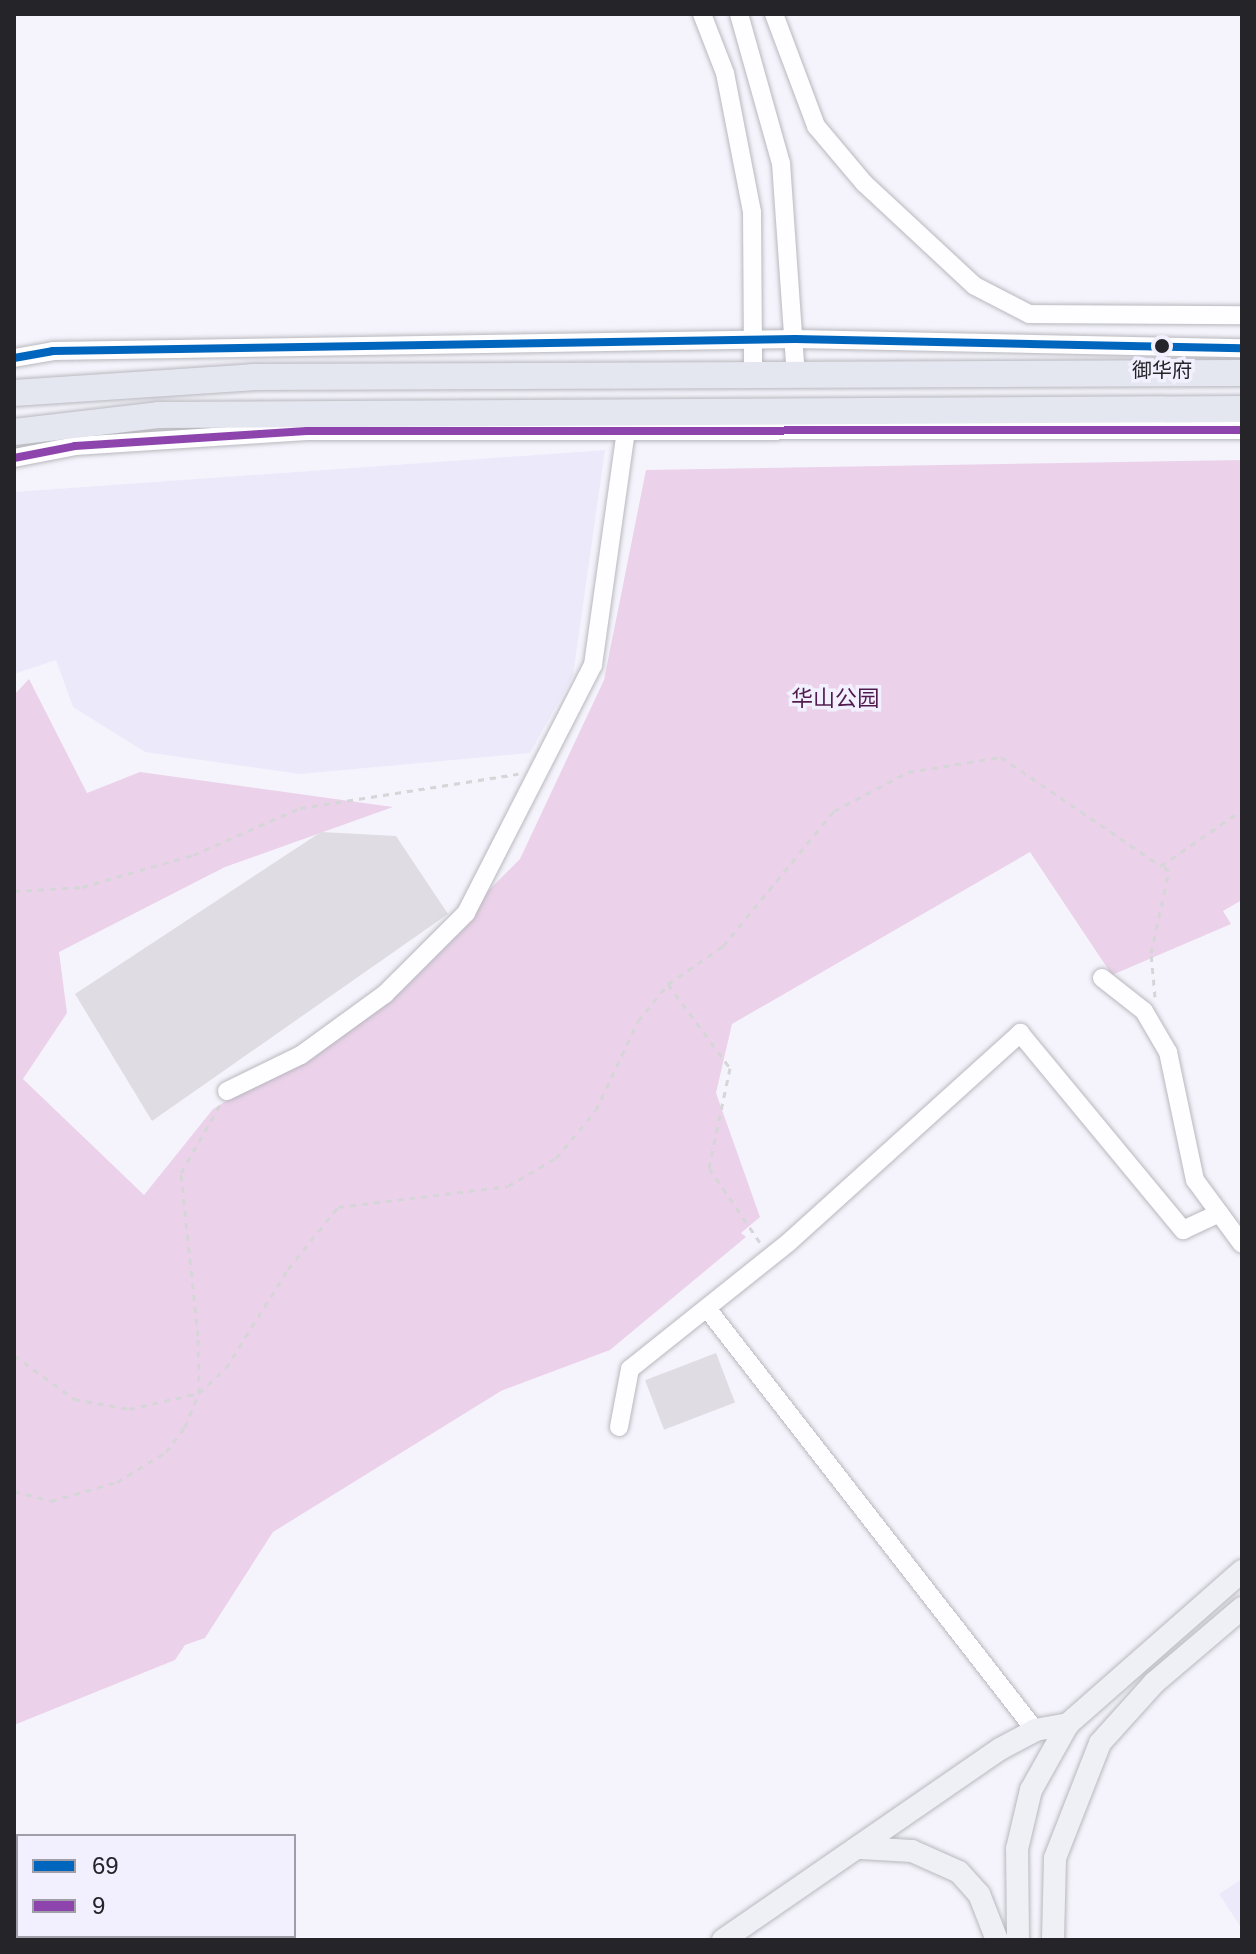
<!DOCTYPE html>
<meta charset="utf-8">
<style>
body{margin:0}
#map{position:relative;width:1256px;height:1954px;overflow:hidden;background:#f5f4fc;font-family:Helvetica,"Noto Sans SC",sans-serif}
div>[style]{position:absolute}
.built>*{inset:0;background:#eceafa}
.green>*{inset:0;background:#ebd2ea}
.building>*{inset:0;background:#dfdde3;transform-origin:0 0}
.path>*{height:3px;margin-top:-1.5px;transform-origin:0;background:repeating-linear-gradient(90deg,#d6d6d9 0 6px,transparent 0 12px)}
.roads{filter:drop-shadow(0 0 2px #b8b8be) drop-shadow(0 0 2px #b8b8be)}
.minor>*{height:18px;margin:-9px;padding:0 9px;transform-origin:9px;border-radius:9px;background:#fefdff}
.major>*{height:22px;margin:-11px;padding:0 11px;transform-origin:11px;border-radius:11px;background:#eef0f6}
.highway>*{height:26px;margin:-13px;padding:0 13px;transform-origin:13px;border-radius:13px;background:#e4e6f0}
.bus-1>*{height:8px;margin:-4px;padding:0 4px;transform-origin:4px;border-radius:4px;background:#0065bd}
.bus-2>*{height:8px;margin:-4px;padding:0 4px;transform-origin:4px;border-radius:4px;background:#8e44ad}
.dots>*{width:22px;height:22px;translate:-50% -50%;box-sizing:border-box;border:4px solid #f2f0ff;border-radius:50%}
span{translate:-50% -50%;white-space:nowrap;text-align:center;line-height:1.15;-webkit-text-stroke:7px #f2f0ff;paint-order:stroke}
.bus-label{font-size:20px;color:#242429}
.park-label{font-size:22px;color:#501a4c}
.frame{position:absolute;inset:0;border:16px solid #242429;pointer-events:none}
.legend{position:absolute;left:16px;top:1834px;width:280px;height:104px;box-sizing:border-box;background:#f2f0ff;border:2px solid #a09ea9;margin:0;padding:10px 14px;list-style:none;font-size:24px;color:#242429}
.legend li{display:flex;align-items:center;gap:16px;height:40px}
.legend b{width:40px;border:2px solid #a09ea9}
</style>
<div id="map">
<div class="built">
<div style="clip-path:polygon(605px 450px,573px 676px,530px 753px,300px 774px,145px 752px,73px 707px,56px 660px,14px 674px,14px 492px)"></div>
<div style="clip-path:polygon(1242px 1879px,1242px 1929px,1219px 1894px)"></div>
</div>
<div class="green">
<div style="clip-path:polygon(1242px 460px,1242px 900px,1223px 911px,1231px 924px,1112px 975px,1030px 852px,732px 1024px,716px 1093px,760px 1217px,741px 1233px,746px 1237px,610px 1350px,501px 1391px,273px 1532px,205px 1638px,185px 1645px,175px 1660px,14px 1725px,14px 695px,29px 679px,87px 793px,140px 772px,393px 807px,225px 867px,59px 952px,67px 1013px,23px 1079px,144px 1195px,213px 1109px,359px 1020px,520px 859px,604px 680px,646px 470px)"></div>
</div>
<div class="building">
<div style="clip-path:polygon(321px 832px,396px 836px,448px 914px,152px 1121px,75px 994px)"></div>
<div style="left:716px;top:1353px;width:53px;height:76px;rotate:69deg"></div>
</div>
<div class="path">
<div style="left:14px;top:891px;width:68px;rotate:-3.4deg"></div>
<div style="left:82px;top:887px;width:116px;rotate:-16.1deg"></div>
<div style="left:193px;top:855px;width:117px;rotate:-23.7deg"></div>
<div style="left:300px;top:808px;width:221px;rotate:-8.9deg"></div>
<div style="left:668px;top:984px;width:104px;rotate:53.6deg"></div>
<div style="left:730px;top:1068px;width:102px;rotate:101.9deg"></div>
<div style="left:709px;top:1168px;width:92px;rotate:55.6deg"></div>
<div style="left:1155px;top:997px;width:44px;rotate:-95.2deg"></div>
<div style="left:1151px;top:953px;width:84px;rotate:-77.6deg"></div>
<div style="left:1169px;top:871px;width:9px;rotate:-144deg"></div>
<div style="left:14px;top:1355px;width:74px;rotate:36.3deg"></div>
<div style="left:74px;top:1399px;width:56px;rotate:10.3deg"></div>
<div style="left:129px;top:1409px;width:72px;rotate:-12.9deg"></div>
<div style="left:199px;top:1393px;width:37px;rotate:-43deg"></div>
<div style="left:226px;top:1368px;width:117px;rotate:-57.9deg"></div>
<div style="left:288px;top:1269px;width:80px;rotate:-51.1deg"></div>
<div style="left:338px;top:1207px;width:171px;rotate:-7deg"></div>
<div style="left:508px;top:1186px;width:56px;rotate:-30.3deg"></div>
<div style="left:556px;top:1158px;width:62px;rotate:-50.2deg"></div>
<div style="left:596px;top:1110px;width:98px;rotate:-64.7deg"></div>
<div style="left:638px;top:1021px;width:48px;rotate:-51deg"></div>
<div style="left:668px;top:984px;width:67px;rotate:-34.6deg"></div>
<div style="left:723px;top:946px;width:175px;rotate:-50.6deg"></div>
<div style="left:834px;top:811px;width:84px;rotate:-27.8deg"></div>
<div style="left:908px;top:772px;width:94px;rotate:-9.2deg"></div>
<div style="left:1001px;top:757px;width:194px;rotate:34.3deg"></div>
<div style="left:1161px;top:866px;width:98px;rotate:-34.7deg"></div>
<div style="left:14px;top:1491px;width:38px;rotate:15deg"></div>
<div style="left:51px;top:1501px;width:69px;rotate:-16.1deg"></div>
<div style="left:117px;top:1482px;width:57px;rotate:-31.5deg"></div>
<div style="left:166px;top:1452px;width:31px;rotate:-53deg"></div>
<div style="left:185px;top:1427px;width:37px;rotate:-68deg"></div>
<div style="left:199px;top:1393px;width:57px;rotate:-91deg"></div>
<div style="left:198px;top:1336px;width:164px;rotate:-96deg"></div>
<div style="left:181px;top:1173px;width:78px;rotate:-60.2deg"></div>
</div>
<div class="roads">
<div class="minor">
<div style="left:702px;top:14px;width:63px;rotate:68.7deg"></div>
<div style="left:725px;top:73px;width:142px;rotate:79deg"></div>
<div style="left:752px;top:212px;width:163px;rotate:89.6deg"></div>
<div style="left:739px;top:14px;width:155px;rotate:74.3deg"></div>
<div style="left:781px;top:163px;width:213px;rotate:86deg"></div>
<div style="left:774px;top:14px;width:120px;rotate:69.4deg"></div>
<div style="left:816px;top:126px;width:75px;rotate:49.9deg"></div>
<div style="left:864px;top:183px;width:151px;rotate:42.9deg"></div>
<div style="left:975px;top:286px;width:61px;rotate:27.4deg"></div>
<div style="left:1029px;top:314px;width:213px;rotate:0.3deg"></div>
<div style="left:14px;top:358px;width:40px;rotate:-10deg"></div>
<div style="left:53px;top:351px;width:742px;rotate:-0.93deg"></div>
<div style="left:795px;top:339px;width:447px;rotate:1.2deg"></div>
<div style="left:14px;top:458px;width:62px;rotate:-11.1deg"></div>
<div style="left:75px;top:446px;width:232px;rotate:-3.7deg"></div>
<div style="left:307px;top:431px;width:935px;rotate:-0.06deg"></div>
<div style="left:1102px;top:978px;width:53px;rotate:38.2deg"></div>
<div style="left:1144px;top:1011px;width:48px;rotate:59.7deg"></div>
<div style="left:1168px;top:1052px;width:131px;rotate:78.1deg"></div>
<div style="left:1195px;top:1180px;width:79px;rotate:53.7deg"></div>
<div style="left:227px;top:1091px;width:82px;rotate:-25.9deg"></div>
<div style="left:301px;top:1055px;width:104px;rotate:-36deg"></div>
<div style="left:385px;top:994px;width:115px;rotate:-45deg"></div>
<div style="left:466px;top:913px;width:279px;rotate:-62.9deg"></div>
<div style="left:593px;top:665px;width:236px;rotate:-82deg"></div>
<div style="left:709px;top:1311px;width:531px;rotate:52.12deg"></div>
<div style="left:619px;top:1427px;width:59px;rotate:-79.3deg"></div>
<div style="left:630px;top:1369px;width:203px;rotate:-38.6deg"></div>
<div style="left:789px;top:1242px;width:312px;rotate:-42.1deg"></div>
<div style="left:1020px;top:1033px;width:256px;rotate:50.4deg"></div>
<div style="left:1183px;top:1230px;width:40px;rotate:-25deg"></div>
</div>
<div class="major">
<div style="left:861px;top:1848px;width:51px;rotate:3.4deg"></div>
<div style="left:912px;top:1851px;width:51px;rotate:24.1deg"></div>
<div style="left:959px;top:1872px;width:30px;rotate:48deg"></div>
<div style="left:979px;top:1894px;width:49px;rotate:68.6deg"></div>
<div style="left:723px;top:1940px;width:336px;rotate:-34.6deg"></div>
<div style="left:1000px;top:1749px;width:40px;rotate:-28deg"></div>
<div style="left:1035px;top:1730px;width:34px;rotate:-10deg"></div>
<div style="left:1018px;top:1940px;width:91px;rotate:-90.6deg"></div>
<div style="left:1017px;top:1849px;width:61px;rotate:-76.7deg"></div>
<div style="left:1031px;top:1790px;width:76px;rotate:-60.7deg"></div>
<div style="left:1068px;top:1724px;width:232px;rotate:-41.3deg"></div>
<div style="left:1053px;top:1940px;width:82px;rotate:-88.6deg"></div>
<div style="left:1055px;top:1858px;width:123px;rotate:-68.6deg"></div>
<div style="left:1100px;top:1743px;width:81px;rotate:-48deg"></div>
<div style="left:1154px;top:1683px;width:116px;rotate:-40.4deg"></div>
</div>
<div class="highway">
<div style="left:14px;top:393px;width:239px;rotate:-3.8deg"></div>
<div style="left:252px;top:377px;width:990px;rotate:-0.23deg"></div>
<div style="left:14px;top:432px;width:145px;rotate:-6.7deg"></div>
<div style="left:158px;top:415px;width:1084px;rotate:-0.32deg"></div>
</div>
</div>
<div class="bus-1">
<div style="left:14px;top:358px;width:40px;rotate:-10deg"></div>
<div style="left:53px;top:351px;width:742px;rotate:-0.93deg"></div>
<div style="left:795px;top:339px;width:447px;rotate:1.2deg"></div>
</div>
<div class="bus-2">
<div style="left:14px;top:458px;width:62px;rotate:-11.1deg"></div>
<div style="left:75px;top:446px;width:232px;rotate:-3.7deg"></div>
<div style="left:307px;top:431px;width:935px;rotate:-0.06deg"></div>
</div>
<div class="dots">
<div style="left:1162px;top:346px;background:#242429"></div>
</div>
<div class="bus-label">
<span style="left:1162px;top:370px">御华府</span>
</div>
<div class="park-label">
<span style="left:835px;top:699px">华山公园</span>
</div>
<div class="frame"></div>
<ul class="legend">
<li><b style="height:10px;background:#0065bd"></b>69</li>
<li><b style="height:10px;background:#8e44ad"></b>9</li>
</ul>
</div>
